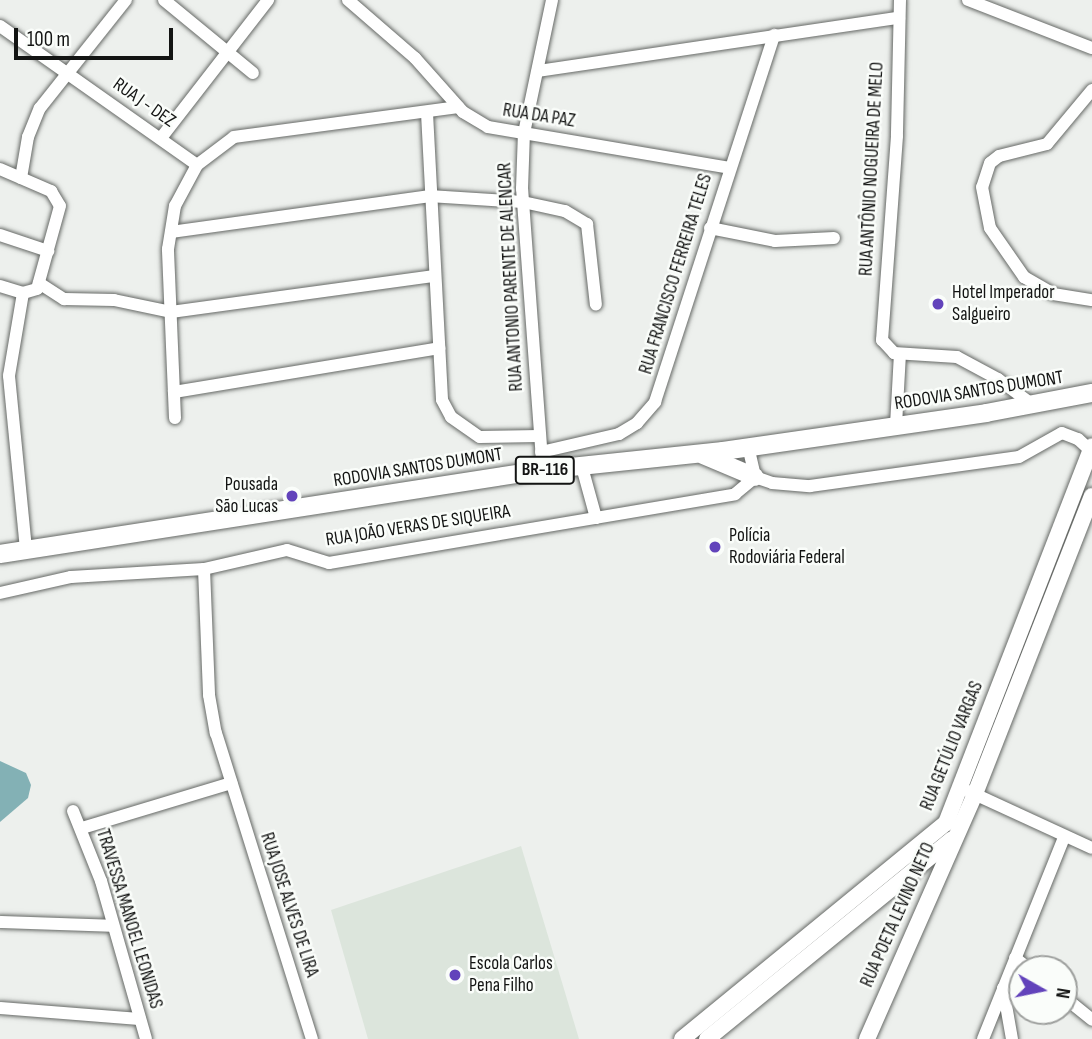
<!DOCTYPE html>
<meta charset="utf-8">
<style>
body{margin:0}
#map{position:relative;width:1092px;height:1039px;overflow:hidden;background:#edf0ed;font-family:"Sofia Sans Condensed",sans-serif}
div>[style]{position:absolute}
.built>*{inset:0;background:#dce5dc}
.water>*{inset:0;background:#83b1b5}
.roads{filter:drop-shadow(0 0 2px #666966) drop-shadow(0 0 2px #666966)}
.minor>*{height:12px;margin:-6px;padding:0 6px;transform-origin:6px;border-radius:6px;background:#fff}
.major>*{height:16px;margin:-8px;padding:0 8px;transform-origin:8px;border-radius:8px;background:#fff}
.highway>*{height:18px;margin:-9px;padding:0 9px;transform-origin:9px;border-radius:9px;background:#fff}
.dots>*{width:19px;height:19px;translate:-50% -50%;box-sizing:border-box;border:4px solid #fafdfa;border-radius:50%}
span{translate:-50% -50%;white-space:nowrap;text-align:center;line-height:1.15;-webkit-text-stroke:5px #fafdfa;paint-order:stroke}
.shield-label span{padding:2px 5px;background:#fafdfa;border:2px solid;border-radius:5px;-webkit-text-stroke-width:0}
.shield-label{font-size:18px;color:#131413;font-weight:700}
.street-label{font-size:19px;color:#131413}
.poi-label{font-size:19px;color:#131413}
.left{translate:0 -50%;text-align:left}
.right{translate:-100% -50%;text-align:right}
.north{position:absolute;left:1008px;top:955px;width:70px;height:70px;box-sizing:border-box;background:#fafdfa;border:2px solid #9ea09e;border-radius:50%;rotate:99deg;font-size:19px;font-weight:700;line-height:28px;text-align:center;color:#131413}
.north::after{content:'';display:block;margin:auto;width:24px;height:32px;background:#6243bb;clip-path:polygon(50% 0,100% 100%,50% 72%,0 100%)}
.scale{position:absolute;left:14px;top:28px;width:159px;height:32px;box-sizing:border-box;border:4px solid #131413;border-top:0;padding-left:9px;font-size:21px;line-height:24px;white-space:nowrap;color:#131413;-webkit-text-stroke:5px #fafdfa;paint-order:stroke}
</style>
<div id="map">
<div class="built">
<div style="clip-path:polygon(521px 846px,579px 1039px,368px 1039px,331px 910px)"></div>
</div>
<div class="water">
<div style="clip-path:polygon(0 761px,26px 773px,31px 785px,28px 798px,0 822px)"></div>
</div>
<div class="roads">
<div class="minor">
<div style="left:164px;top:0;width:115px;rotate:39.4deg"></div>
<div style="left:348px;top:0;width:89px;rotate:40.9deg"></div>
<div style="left:415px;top:58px;width:72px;rotate:48.4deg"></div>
<div style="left:463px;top:112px;width:29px;rotate:31deg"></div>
<div style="left:488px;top:127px;width:245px;rotate:9.6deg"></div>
<div style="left:900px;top:0;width:136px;rotate:91.3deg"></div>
<div style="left:897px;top:136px;width:205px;rotate:94.2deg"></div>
<div style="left:882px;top:340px;width:18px;rotate:47deg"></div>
<div style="left:894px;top:353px;width:63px;rotate:3.6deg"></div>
<div style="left:957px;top:357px;width:47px;rotate:28.2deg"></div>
<div style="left:998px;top:379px;width:44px;rotate:36.6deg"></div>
<div style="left:968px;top:0;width:133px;rotate:21.2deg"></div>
<div style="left:0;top:26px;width:241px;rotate:35.2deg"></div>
<div style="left:538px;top:71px;width:365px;rotate:-8.4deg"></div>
<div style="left:1092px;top:90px;width:70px;rotate:129.8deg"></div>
<div style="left:1047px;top:144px;width:49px;rotate:166deg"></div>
<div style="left:999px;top:156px;width:11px;rotate:142deg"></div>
<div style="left:990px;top:163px;width:25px;rotate:108deg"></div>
<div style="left:982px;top:187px;width:42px;rotate:79deg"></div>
<div style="left:990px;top:228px;width:60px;rotate:55.2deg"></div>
<div style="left:1024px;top:277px;width:34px;rotate:30deg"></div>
<div style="left:1053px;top:294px;width:39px;rotate:9deg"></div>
<div style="left:427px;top:113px;width:287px;rotate:87deg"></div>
<div style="left:442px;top:400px;width:19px;rotate:62deg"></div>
<div style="left:451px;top:417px;width:35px;rotate:35deg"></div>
<div style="left:480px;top:437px;width:59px;rotate:-1deg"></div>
<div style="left:161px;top:138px;width:175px;rotate:-52.2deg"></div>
<div style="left:0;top:169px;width:56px;rotate:23.3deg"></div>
<div style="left:51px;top:191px;width:17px;rotate:59deg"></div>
<div style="left:60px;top:206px;width:86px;rotate:105.5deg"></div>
<div style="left:37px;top:289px;width:15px;rotate:164deg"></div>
<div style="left:23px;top:293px;width:24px;rotate:-163deg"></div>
<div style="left:21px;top:178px;width:42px;rotate:-80.3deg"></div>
<div style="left:28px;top:137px;width:31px;rotate:-68deg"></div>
<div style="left:40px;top:108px;width:138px;rotate:-51.5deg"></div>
<div style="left:710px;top:228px;width:66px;rotate:11.3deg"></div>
<div style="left:775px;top:241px;width:59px;rotate:-2.9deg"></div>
<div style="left:171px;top:232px;width:260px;rotate:-7.9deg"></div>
<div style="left:429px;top:196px;width:94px;rotate:3.7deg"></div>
<div style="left:523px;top:202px;width:43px;rotate:12.1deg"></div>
<div style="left:565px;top:211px;width:26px;rotate:31deg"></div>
<div style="left:587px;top:224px;width:81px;rotate:83.7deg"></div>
<div style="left:0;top:235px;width:51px;rotate:18.4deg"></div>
<div style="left:39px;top:283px;width:30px;rotate:33deg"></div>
<div style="left:64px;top:299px;width:50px;rotate:1.1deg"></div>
<div style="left:114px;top:300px;width:58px;rotate:11.9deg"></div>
<div style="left:171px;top:312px;width:266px;rotate:-7.8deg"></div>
<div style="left:23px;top:293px;width:84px;rotate:99.6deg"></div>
<div style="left:9px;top:376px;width:175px;rotate:84.4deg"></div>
<div style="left:174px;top:392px;width:269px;rotate:-9.4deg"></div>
<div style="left:175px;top:418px;width:169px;rotate:-92.4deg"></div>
<div style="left:168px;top:249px;width:44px;rotate:-80.8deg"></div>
<div style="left:175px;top:206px;width:47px;rotate:-61.8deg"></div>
<div style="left:197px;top:165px;width:46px;rotate:-37.1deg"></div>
<div style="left:234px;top:137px;width:226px;rotate:-7.6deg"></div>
<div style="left:896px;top:425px;width:71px;rotate:-86.8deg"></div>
<div style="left:748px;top:446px;width:32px;rotate:77deg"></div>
<div style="left:755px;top:477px;width:18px;rotate:19deg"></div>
<div style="left:772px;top:483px;width:38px;rotate:5deg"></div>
<div style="left:810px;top:486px;width:211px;rotate:-7.9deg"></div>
<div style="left:1019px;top:457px;width:49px;rotate:-29.2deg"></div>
<div style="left:1062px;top:433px;width:17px;rotate:21deg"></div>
<div style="left:1078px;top:439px;width:16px;rotate:43deg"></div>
<div style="left:541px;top:452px;width:80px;rotate:-13deg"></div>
<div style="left:619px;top:434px;width:21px;rotate:-31deg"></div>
<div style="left:637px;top:423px;width:28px;rotate:-49deg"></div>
<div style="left:655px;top:402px;width:386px;rotate:-72deg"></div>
<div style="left:542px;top:460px;width:272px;rotate:-94.2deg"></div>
<div style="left:522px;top:189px;width:56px;rotate:-88deg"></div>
<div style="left:524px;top:133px;width:136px;rotate:-78.1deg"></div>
<div style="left:582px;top:467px;width:53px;rotate:74.6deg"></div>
<div style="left:204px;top:569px;width:126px;rotate:87.7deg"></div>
<div style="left:209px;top:695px;width:39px;rotate:80deg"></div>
<div style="left:216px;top:733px;width:321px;rotate:72.6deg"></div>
<div style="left:0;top:593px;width:73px;rotate:-12.7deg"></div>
<div style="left:71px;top:577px;width:133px;rotate:-3.4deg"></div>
<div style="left:204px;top:569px;width:85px;rotate:-12.9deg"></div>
<div style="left:287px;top:550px;width:44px;rotate:17.2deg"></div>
<div style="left:329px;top:563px;width:412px;rotate:-9.6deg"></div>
<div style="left:735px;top:494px;width:26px;rotate:-40deg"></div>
<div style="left:968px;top:791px;width:136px;rotate:24.7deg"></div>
<div style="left:73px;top:811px;width:75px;rotate:68.2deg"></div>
<div style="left:101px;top:881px;width:164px;rotate:74.1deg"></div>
<div style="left:82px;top:828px;width:156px;rotate:-16.8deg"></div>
<div style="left:0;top:922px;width:112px;rotate:2deg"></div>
<div style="left:1015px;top:958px;width:18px;rotate:38deg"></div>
<div style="left:1003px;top:988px;width:52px;rotate:80deg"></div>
<div style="left:1064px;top:997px;width:36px;rotate:39deg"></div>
<div style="left:0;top:1008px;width:140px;rotate:4.5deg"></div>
<div style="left:983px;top:1039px;width:218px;rotate:-68.1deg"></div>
</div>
<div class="major">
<div style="left:682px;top:1039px;width:341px;rotate:-39.3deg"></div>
<div style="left:946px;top:823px;width:404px;rotate:-68.8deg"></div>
<div style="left:707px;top:1039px;width:316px;rotate:-39.2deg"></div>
<div style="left:867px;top:1039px;width:268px;rotate:-66.2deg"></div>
<div style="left:975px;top:794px;width:320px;rotate:-68.6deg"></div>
</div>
<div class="highway">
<div style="left:703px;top:455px;width:56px;rotate:22.9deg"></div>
<div style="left:0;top:554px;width:548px;rotate:-8.81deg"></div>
<div style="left:542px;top:470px;width:182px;rotate:-6deg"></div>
<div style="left:723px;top:451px;width:266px;rotate:-8.2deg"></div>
<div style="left:986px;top:413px;width:108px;rotate:-10.7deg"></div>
</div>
</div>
<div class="dots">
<div style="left:938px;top:304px;background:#6243bb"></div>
<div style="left:292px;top:496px;background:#6243bb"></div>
<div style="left:715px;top:547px;background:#6243bb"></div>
<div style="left:455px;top:975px;background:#6243bb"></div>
</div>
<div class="shield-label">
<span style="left:545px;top:470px">BR-116</span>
</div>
<div class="street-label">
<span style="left:144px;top:103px;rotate:35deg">RUA J - DEZ</span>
<span style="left:539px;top:116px;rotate:9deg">RUA DA PAZ</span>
<span style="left:872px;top:169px;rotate:-87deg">RUA ANTÔNIO NOGUEIRA DE MELO</span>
<span style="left:676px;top:274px;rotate:-73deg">RUA FRANCISCO FERREIRA TELES</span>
<span style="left:511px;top:277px;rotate:-93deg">RUA ANTONIO PARENTE DE ALENCAR</span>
<span style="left:979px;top:391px;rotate:-9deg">RODOVIA SANTOS DUMONT</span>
<span style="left:418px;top:468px;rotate:-9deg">RODOVIA SANTOS DUMONT</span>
<span style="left:418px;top:526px;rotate:-9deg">RUA JOÃO VERAS DE SIQUEIRA</span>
<span style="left:952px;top:746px;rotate:-68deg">RUA GETÚLIO VARGAS</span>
<span style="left:289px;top:905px;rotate:72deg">RUA JOSE ALVES DE LIRA</span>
<span style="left:898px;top:915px;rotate:-66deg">RUA POETA LEVINO NETO</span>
<span style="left:129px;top:919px;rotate:73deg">TRAVESSA MANOEL LEONIDAS</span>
</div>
<div class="poi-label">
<span class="left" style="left:952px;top:304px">Hotel Imperador<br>Salgueiro</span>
<span class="right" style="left:278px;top:496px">Pousada<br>São Lucas</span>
<span class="left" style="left:729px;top:547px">Polícia<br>Rodoviária Federal</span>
<span class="left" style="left:469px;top:975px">Escola Carlos<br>Pena Filho</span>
</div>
<div class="north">N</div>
<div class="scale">100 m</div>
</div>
